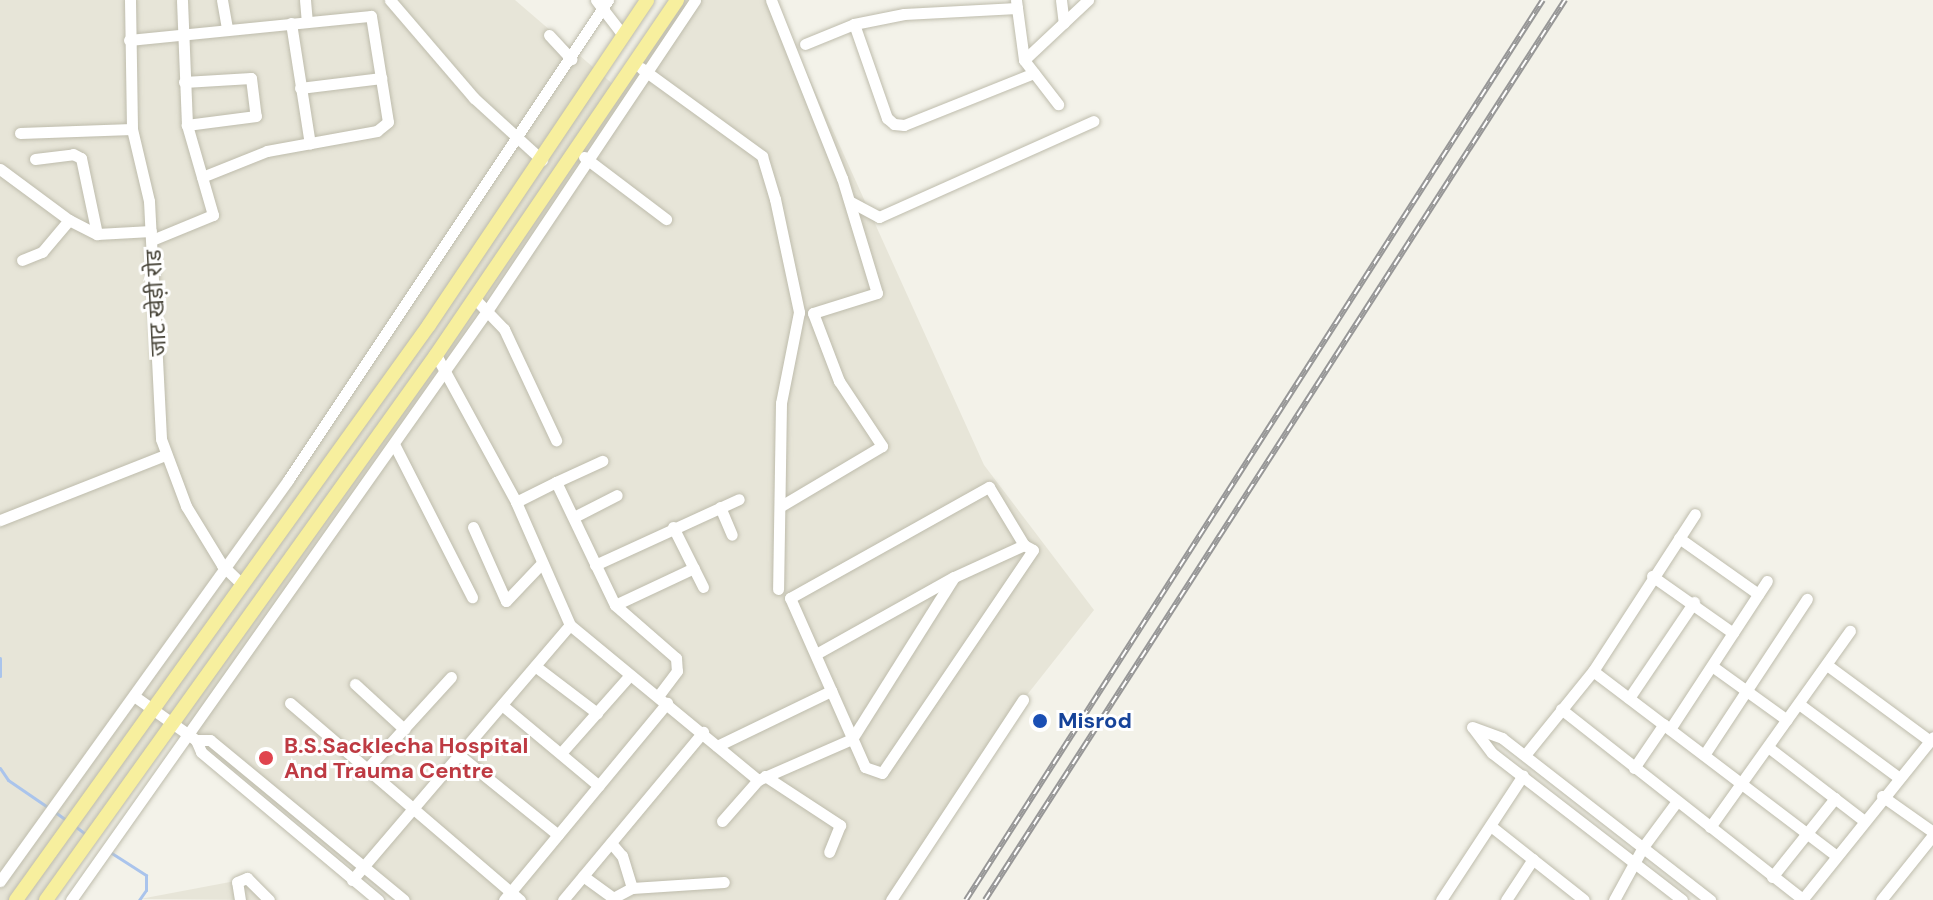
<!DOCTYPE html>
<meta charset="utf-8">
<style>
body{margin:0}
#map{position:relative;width:1933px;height:900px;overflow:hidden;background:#f3f2e9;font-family:"DM Sans","Noto Sans Devanagari",sans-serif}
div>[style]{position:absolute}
.residential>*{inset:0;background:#e7e5d8}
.stream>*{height:3px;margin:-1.5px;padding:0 1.5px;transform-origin:1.5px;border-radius:1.5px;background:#aac4ec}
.roads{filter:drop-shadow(0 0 2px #bebcac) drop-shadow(0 0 2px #bebcac)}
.minor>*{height:11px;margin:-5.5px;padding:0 5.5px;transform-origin:5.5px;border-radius:5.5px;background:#fff}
.major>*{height:14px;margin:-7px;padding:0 7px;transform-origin:7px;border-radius:7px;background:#f7ef9e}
.rail>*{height:6px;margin-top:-3px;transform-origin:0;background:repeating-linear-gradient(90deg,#fff 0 9px,#979797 0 18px);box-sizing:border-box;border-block:2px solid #979797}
.dots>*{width:22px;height:22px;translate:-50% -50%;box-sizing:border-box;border:4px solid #fff;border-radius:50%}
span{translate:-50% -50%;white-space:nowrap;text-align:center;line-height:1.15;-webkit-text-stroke:6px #fff;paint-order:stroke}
.street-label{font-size:22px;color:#474438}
.transit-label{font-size:22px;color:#164399;font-weight:700}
.left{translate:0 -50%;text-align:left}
.health-label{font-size:22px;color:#be3a42;font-weight:700}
</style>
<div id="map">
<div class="residential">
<div style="clip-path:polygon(0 0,515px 0,615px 86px,672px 0,774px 0,984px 465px,1094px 610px,1023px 700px,890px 900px,392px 900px,173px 720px,558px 171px,42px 900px,0 900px)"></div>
<div style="clip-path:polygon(246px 879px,265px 900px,140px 899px)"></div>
</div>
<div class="stream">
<div style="left:0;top:658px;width:18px;rotate:90deg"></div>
<div style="left:0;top:768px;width:14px;rotate:56deg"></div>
<div style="left:8px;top:780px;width:50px;rotate:34.3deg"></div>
<div style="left:55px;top:812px;width:17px;rotate:36deg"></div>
<div style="left:75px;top:826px;width:16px;rotate:38deg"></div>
<div style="left:110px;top:852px;width:43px;rotate:32.6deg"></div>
<div style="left:146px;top:875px;width:15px;rotate:90deg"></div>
<div style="left:146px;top:890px;width:12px;rotate:125deg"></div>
</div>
<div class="roads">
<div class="minor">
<div style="left:130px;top:0;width:129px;rotate:89.1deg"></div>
<div style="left:132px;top:129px;width:74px;rotate:76.7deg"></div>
<div style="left:149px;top:201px;width:238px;rotate:87.1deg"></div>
<div style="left:161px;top:439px;width:72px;rotate:69.5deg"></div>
<div style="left:186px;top:506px;width:69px;rotate:58.6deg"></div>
<div style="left:222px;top:565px;width:28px;rotate:44deg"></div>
<div style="left:222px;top:0;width:28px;rotate:80deg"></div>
<div style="left:305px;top:0;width:21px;rotate:85deg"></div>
<div style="left:390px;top:0;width:129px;rotate:49.4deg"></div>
<div style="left:474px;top:98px;width:92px;rotate:42.4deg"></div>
<div style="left:596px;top:0;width:44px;rotate:52.4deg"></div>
<div style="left:771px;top:0;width:192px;rotate:68.3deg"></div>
<div style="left:842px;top:178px;width:120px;rotate:73.1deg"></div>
<div style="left:877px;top:293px;width:67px;rotate:162.6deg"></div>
<div style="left:813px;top:313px;width:73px;rotate:69.1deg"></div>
<div style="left:839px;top:381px;width:78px;rotate:56.5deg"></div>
<div style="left:882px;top:446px;width:117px;rotate:149.3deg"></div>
<div style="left:1061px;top:0;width:23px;rotate:83deg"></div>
<div style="left:1017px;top:8px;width:52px;rotate:82.3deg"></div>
<div style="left:1024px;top:60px;width:56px;rotate:52.3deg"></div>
<div style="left:291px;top:23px;width:122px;rotate:81.1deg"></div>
<div style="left:854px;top:24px;width:100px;rotate:70.7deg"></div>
<div style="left:887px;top:118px;width:9px;rotate:41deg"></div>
<div style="left:894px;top:124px;width:10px;rotate:6deg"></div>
<div style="left:904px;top:125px;width:140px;rotate:-21.8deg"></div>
<div style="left:549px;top:35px;width:33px;rotate:47deg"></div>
<div style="left:129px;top:40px;width:243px;rotate:-5.7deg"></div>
<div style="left:371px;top:16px;width:107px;rotate:80.9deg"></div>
<div style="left:388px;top:122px;width:14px;rotate:141deg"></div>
<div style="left:377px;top:131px;width:112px;rotate:169.7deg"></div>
<div style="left:267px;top:151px;width:70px;rotate:158.2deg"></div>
<div style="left:805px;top:44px;width:53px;rotate:-22.2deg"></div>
<div style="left:854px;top:24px;width:51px;rotate:-11.3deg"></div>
<div style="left:904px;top:14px;width:113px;rotate:-3deg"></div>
<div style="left:1017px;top:8px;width:8px;rotate:-97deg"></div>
<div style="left:1024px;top:60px;width:88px;rotate:-43.2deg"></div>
<div style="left:641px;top:68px;width:150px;rotate:36deg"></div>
<div style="left:762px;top:156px;width:45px;rotate:73.2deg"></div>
<div style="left:775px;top:199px;width:116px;rotate:78deg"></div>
<div style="left:799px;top:312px;width:93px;rotate:101.2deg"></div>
<div style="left:781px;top:403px;width:186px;rotate:90.9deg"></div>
<div style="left:184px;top:82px;width:67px;rotate:-3.4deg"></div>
<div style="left:251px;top:78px;width:38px;rotate:83deg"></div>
<div style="left:256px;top:116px;width:70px;rotate:172.6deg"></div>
<div style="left:300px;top:88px;width:82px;rotate:-7deg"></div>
<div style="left:20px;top:133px;width:112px;rotate:-2deg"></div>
<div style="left:584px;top:157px;width:103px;rotate:37.1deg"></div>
<div style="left:35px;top:159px;width:38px;rotate:-7deg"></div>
<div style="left:73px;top:154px;width:9px;rotate:27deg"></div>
<div style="left:81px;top:158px;width:78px;rotate:78.1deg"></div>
<div style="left:0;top:169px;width:86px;rotate:36.5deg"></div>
<div style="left:69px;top:220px;width:31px;rotate:27deg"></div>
<div style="left:97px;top:234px;width:54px;rotate:-3.2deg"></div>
<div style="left:851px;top:202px;width:32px;rotate:28deg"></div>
<div style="left:879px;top:217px;width:235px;rotate:-24.1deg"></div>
<div style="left:152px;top:240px;width:66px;rotate:-22.3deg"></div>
<div style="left:213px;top:215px;width:94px;rotate:-106.1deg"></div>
<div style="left:187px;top:125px;width:125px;rotate:-92.3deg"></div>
<div style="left:22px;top:260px;width:22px;rotate:-22deg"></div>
<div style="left:42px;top:252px;width:42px;rotate:-49.8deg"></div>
<div style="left:475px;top:299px;width:42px;rotate:46deg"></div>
<div style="left:504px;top:329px;width:123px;rotate:64.9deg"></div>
<div style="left:436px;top:355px;width:167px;rotate:61.4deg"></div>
<div style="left:516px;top:502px;width:134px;rotate:66.3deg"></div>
<div style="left:570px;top:625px;width:244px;rotate:39.5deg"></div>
<div style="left:758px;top:780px;width:103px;rotate:-23.6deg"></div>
<div style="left:852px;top:739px;width:191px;rotate:-57.8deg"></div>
<div style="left:394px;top:444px;width:172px;rotate:63deg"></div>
<div style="left:556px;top:482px;width:51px;rotate:-24.5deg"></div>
<div style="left:989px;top:487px;width:68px;rotate:58.9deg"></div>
<div style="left:1024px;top:545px;width:10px;rotate:29deg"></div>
<div style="left:1033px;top:550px;width:269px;rotate:124.1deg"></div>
<div style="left:882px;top:773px;width:18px;rotate:-161deg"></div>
<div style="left:865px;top:767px;width:185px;rotate:-113.9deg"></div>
<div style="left:790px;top:598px;width:228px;rotate:-29.2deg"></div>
<div style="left:516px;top:502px;width:45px;rotate:-26.6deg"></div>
<div style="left:556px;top:482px;width:136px;rotate:64.4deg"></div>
<div style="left:615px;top:605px;width:81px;rotate:41deg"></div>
<div style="left:676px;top:658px;width:13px;rotate:86deg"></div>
<div style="left:677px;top:671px;width:31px;rotate:127deg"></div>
<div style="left:720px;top:507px;width:30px;rotate:67deg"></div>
<div style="left:574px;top:517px;width:48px;rotate:-27.1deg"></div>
<div style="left:0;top:520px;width:177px;rotate:-21.5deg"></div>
<div style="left:473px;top:527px;width:81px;rotate:66deg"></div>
<div style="left:506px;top:601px;width:52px;rotate:-46.5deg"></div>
<div style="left:673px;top:527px;width:67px;rotate:63.4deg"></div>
<div style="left:1679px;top:538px;width:97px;rotate:35.3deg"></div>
<div style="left:595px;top:565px;width:158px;rotate:-24.6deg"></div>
<div style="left:1652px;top:576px;width:99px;rotate:35.1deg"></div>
<div style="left:615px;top:605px;width:87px;rotate:-25.1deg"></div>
<div style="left:816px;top:654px;width:158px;rotate:-29.2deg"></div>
<div style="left:954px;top:577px;width:77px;rotate:-24.6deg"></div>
<div style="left:1827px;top:665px;width:128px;rotate:36.4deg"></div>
<div style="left:535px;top:666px;width:78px;rotate:37.2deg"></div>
<div style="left:1712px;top:666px;width:92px;rotate:35.8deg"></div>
<div style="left:1593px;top:671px;width:306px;rotate:37.2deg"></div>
<div style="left:355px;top:684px;width:67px;rotate:42.6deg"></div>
<div style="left:134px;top:696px;width:76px;rotate:35.4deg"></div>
<div style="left:196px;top:740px;width:13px;rotate:67deg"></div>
<div style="left:201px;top:752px;width:231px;rotate:39.9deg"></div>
<div style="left:1629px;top:698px;width:116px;rotate:-55.9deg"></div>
<div style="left:290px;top:703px;width:303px;rotate:40.6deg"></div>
<div style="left:1799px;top:704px;width:123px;rotate:36.4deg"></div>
<div style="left:502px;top:705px;width:126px;rotate:39.9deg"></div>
<div style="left:1561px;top:709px;width:309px;rotate:38.2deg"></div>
<div style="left:1472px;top:727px;width:32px;rotate:20deg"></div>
<div style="left:1502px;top:738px;width:264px;rotate:37.9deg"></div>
<div style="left:1473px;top:728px;width:31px;rotate:53deg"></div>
<div style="left:1492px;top:753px;width:240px;rotate:37.7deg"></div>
<div style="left:1670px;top:729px;width:177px;rotate:-56.8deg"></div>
<div style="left:196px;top:740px;width:14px"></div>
<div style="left:210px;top:740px;width:251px;rotate:39.5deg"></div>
<div style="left:717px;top:746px;width:127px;rotate:-25.8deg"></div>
<div style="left:1768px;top:747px;width:120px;rotate:37.5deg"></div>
<div style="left:561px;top:753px;width:104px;rotate:-48.5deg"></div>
<div style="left:459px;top:755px;width:127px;rotate:38.9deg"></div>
<div style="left:1525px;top:755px;width:108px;rotate:-51deg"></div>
<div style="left:1593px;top:671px;width:187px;rotate:-57deg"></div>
<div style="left:1704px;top:755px;width:187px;rotate:-56.6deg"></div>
<div style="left:1634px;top:768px;width:53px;rotate:-55.7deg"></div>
<div style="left:366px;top:770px;width:126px;rotate:-47.6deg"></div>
<div style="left:765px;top:776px;width:90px;rotate:33.2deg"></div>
<div style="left:840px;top:825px;width:29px;rotate:112deg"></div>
<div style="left:1882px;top:796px;width:62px;rotate:35.2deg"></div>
<div style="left:722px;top:821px;width:55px;rotate:-48.7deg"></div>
<div style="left:1492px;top:827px;width:117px;rotate:38.4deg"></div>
<div style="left:1710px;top:827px;width:241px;rotate:-54.5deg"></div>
<div style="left:583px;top:876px;width:37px;rotate:36deg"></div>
<div style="left:613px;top:898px;width:21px;rotate:-28deg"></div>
<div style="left:632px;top:888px;width:34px;rotate:-107deg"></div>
<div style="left:622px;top:856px;width:17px;rotate:-130deg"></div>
<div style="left:1772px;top:877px;width:101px;rotate:-51.4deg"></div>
<div style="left:352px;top:880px;width:335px;rotate:-49.5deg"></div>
<div style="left:0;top:881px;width:494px;rotate:-54.3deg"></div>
<div style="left:288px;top:480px;width:577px;rotate:-56.31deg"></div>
<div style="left:632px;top:888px;width:92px;rotate:-3.7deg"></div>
<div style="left:71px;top:900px;width:721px;rotate:-54.77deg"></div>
<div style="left:487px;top:311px;width:374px;rotate:-56.2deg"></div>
<div style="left:240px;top:900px;width:18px;rotate:-99deg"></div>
<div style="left:237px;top:882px;width:11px;rotate:-22deg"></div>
<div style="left:247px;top:878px;width:31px;rotate:45deg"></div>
<div style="left:504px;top:900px;width:256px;rotate:-50.4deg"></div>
<div style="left:563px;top:900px;width:219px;rotate:-50.2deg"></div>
<div style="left:891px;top:900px;width:240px;rotate:-56.6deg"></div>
<div style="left:1441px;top:900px;width:149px;rotate:-56.7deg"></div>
<div style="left:1506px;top:900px;width:49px;rotate:-56.6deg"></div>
<div style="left:1614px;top:900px;width:60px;rotate:-61.3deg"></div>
<div style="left:1643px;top:847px;width:57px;rotate:-53.5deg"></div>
<div style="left:1802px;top:900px;width:209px;rotate:-51.2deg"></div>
<div style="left:1881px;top:900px;width:83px;rotate:-51.3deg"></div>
</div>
<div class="major">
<div style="left:16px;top:900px;width:708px;rotate:-54.31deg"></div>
<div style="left:429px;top:325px;width:391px;rotate:-56.1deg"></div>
<div style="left:46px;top:900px;width:670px;rotate:-54.41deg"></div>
<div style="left:436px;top:355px;width:429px;rotate:-55.8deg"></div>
</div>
</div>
<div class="rail">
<div style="left:966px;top:900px;width:1069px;rotate:-57.34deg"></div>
<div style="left:985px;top:900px;width:1071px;rotate:-57.2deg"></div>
</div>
<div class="dots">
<div style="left:1040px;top:721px;background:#1a4fb4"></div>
<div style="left:266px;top:758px;background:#e0444e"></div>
</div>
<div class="street-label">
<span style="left:156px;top:303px;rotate:-93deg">जाट खेड़ी रोड</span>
</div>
<div class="transit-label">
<span class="left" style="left:1058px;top:721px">Misrod</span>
</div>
<div class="health-label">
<span class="left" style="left:284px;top:758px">B.S.Sacklecha Hospital<br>And Trauma Centre</span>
</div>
</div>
